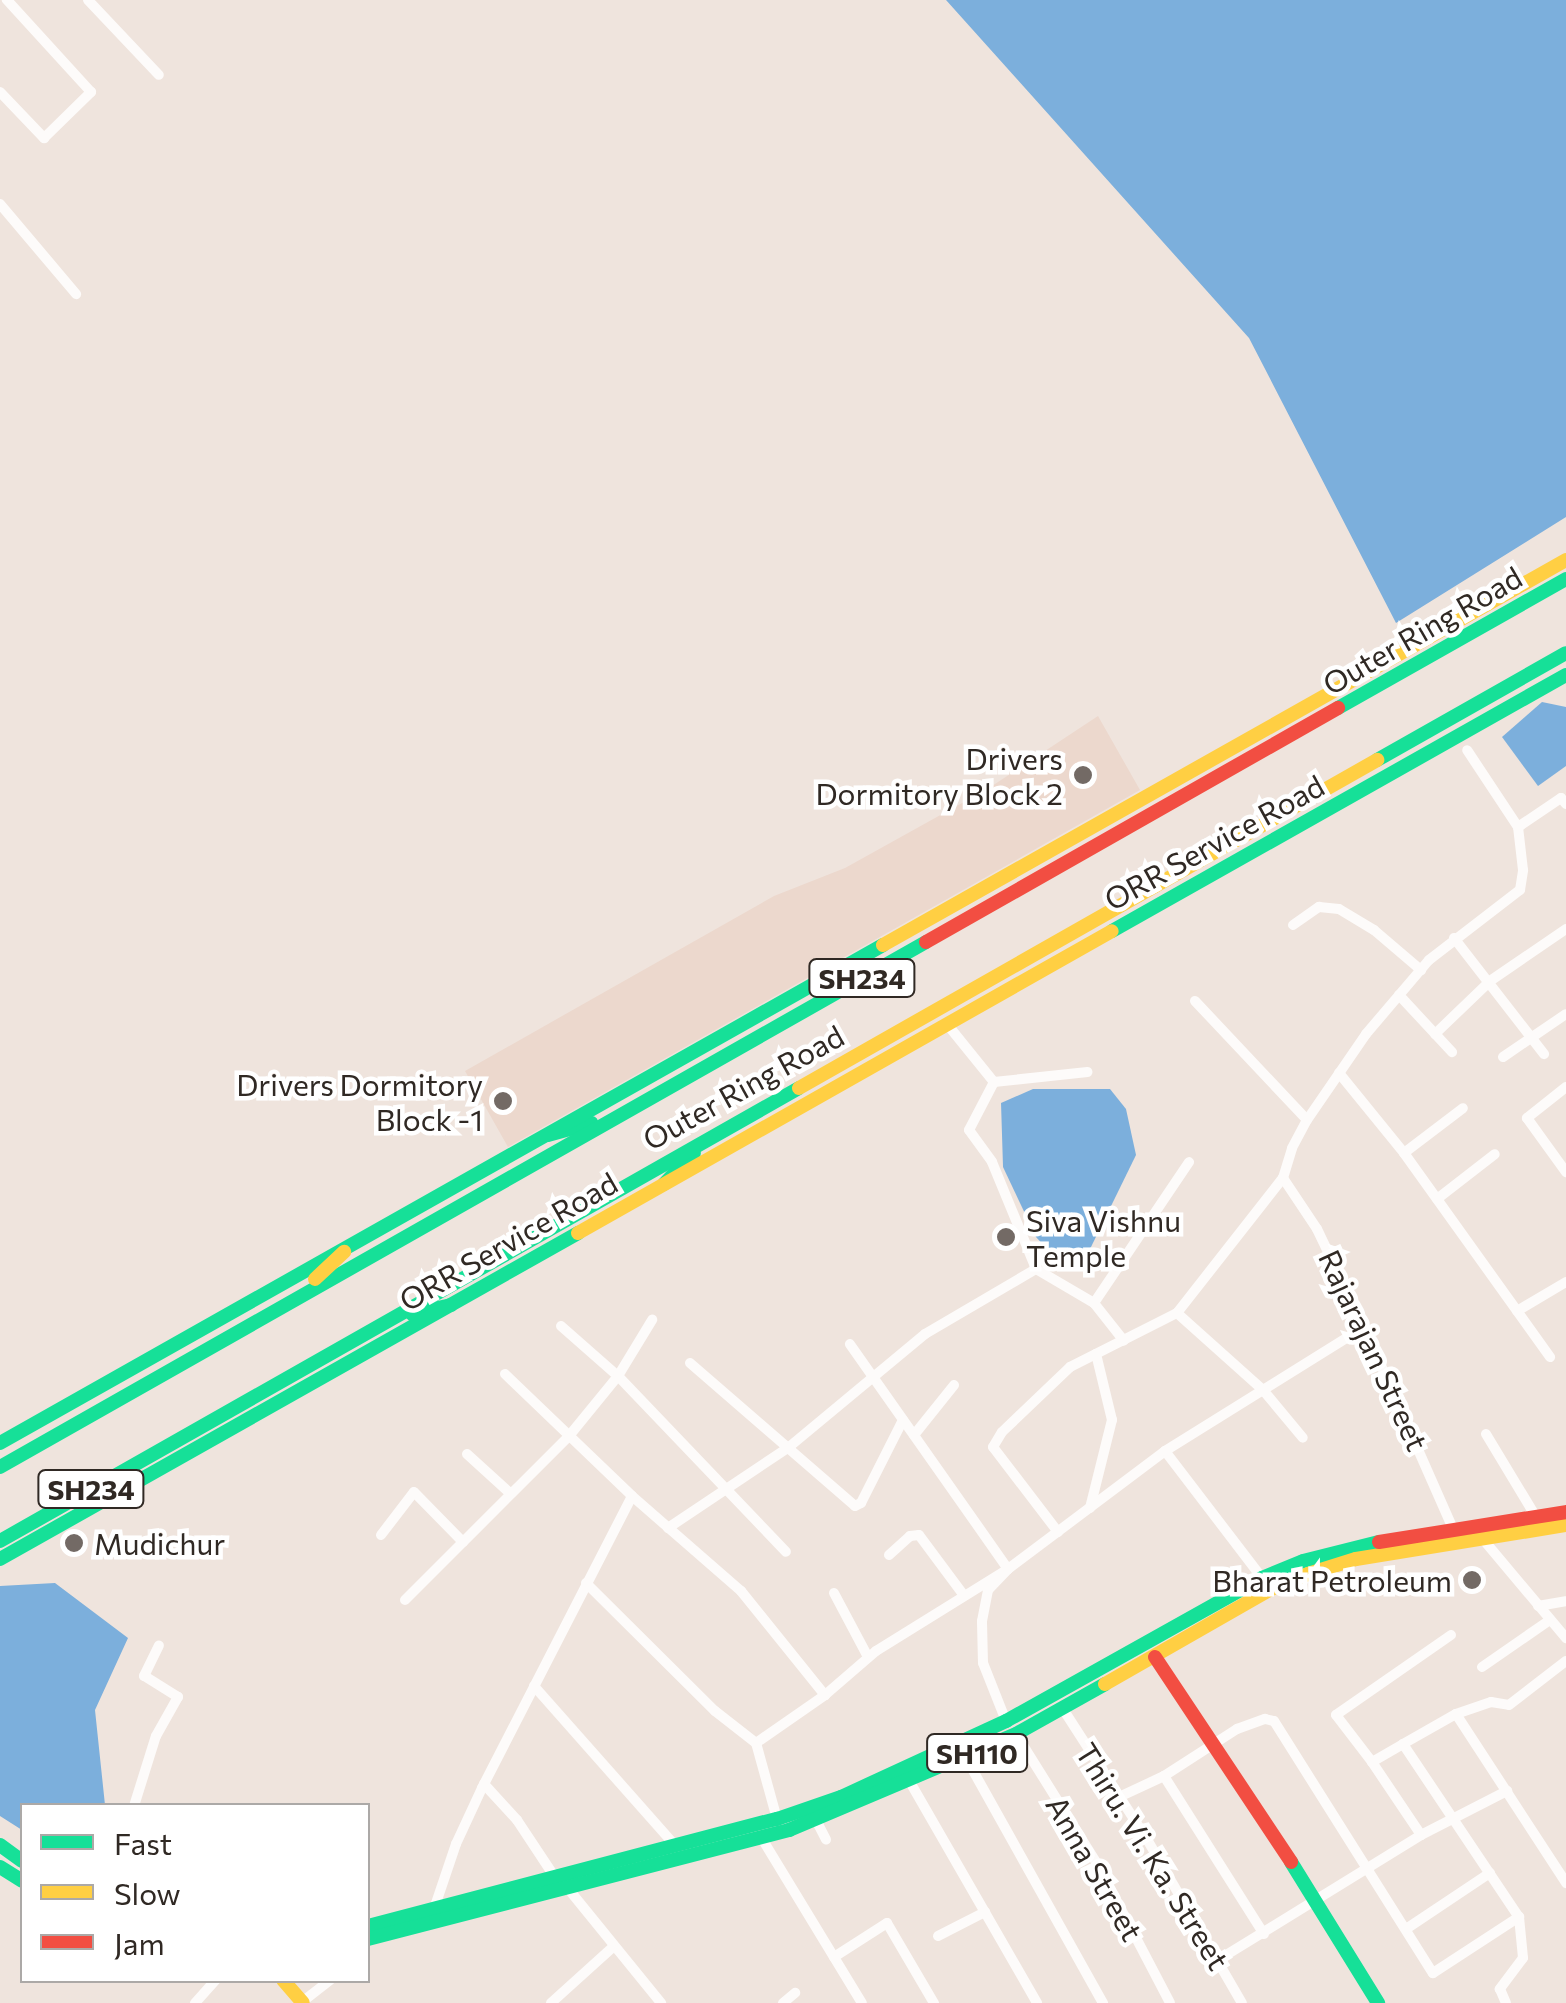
<!DOCTYPE html>
<style>
body{margin:0}
#map{position:relative;width:1566px;height:2003px;overflow:hidden;background:#efe4dd;font-family:Commissioner,sans-serif}
div>[style]{position:absolute}
.built>*{inset:0;background:#ecd8cd}
.water>*{inset:0;background:#7cafdc}
.street>*{height:10px;margin:-5px;padding:0 5px;transform-origin:5px;border-radius:5px;background:#fdfbfa}
.fast>*{height:14px;margin:-7px;padding:0 7px;transform-origin:7px;border-radius:7px;background:#16e098}
.slow>*{height:14px;margin:-7px;padding:0 7px;transform-origin:7px;border-radius:7px;background:#ffcf43}
.jam>*{height:14px;margin:-7px;padding:0 7px;transform-origin:7px;border-radius:7px;background:#f24e42}
.dots>*{width:28px;height:28px;translate:-50% -50%;box-sizing:border-box;border:5px solid #fff;border-radius:50%}
span{translate:-50% -50%;white-space:nowrap;text-align:center;line-height:1.15;-webkit-text-stroke:9px #fff;paint-order:stroke}
.shield-label span{padding:2px 8px;background:#fff;border:2px solid;border-radius:8px;-webkit-text-stroke-width:0}
.shield-label{font-size:28px;color:#302924;font-weight:700}
.street-label{font-size:30px;color:#302924}
.poi-label{font-size:30px;color:#302924}
.right{translate:-100% -50%;text-align:right}
.left{translate:0 -50%;text-align:left}
.legend{position:absolute;left:20px;top:1803px;width:350px;height:180px;box-sizing:border-box;background:#fff;border:2px solid #aca9a7;margin:0;padding:12px 18px;list-style:none;font-size:30px;color:#302924}
.legend li{display:flex;align-items:center;gap:20px;height:50px}
.legend b{width:50px;border:2px solid #aca9a7}
</style>
<div id="map">
<div class="built">
<div style="clip-path:polygon(1098px 716px,1140px 790px,508px 1147px,465px 1071px,774px 896px,845px 868px,989px 788px)"></div>
</div>
<div class="water">
<div style="clip-path:polygon(946px 0,1566px 0,1566px 517px,1396px 623px,1249px 338px)"></div>
<div style="clip-path:polygon(1542px 702px,1566px 707px,1566px 766px,1538px 786px,1502px 737px)"></div>
<div style="clip-path:polygon(1033px 1089px,1110px 1089px,1126px 1109px,1136px 1155px,1091px 1247px,1067px 1271px,1036px 1237px,1003px 1167px,1001px 1103px)"></div>
<div style="clip-path:polygon(55px 1583px,128px 1638px,95px 1710px,105px 1805px,22px 1806px,22px 1830px,0 1816px,0 1586px)"></div>
</div>
<div class="street">
<div style="left:88px;top:0;width:103px;rotate:46.6deg"></div>
<div style="left:0;top:92px;width:64px;rotate:46.3deg"></div>
<div style="left:44px;top:138px;width:66px;rotate:-44.4deg"></div>
<div style="left:91px;top:92px;width:125px;rotate:-132.4deg"></div>
<div style="left:0;top:204px;width:118px;rotate:49.8deg"></div>
<div style="left:1518px;top:827px;width:52px;rotate:-34deg"></div>
<div style="left:1561px;top:798px;width:8px;rotate:50deg"></div>
<div style="left:1293px;top:925px;width:32px;rotate:-35deg"></div>
<div style="left:1319px;top:907px;width:20px;rotate:6deg"></div>
<div style="left:1339px;top:909px;width:41px;rotate:31deg"></div>
<div style="left:1374px;top:930px;width:62px;rotate:40.4deg"></div>
<div style="left:1454px;top:938px;width:147px;rotate:52.2deg"></div>
<div style="left:1399px;top:995px;width:78px;rotate:47.1deg"></div>
<div style="left:1195px;top:1001px;width:163px;rotate:46.7deg"></div>
<div style="left:947px;top:1024px;width:75px;rotate:51deg"></div>
<div style="left:994px;top:1082px;width:94px;rotate:-6.1deg"></div>
<div style="left:1435px;top:1034px;width:76px;rotate:-43.9deg"></div>
<div style="left:1490px;top:981px;width:92px;rotate:-34.4deg"></div>
<div style="left:1503px;top:1057px;width:76px;rotate:-34.3deg"></div>
<div style="left:1339px;top:1073px;width:103px;rotate:50.9deg"></div>
<div style="left:1404px;top:1153px;width:251px;rotate:54.4deg"></div>
<div style="left:994px;top:1082px;width:54px;rotate:117.5deg"></div>
<div style="left:969px;top:1130px;width:39px;rotate:54deg"></div>
<div style="left:992px;top:1162px;width:116px;rotate:67.6deg"></div>
<div style="left:1566px;top:1087px;width:50px;rotate:141.5deg"></div>
<div style="left:1527px;top:1118px;width:67px;rotate:54.2deg"></div>
<div style="left:1404px;top:1153px;width:74px;rotate:-37.3deg"></div>
<div style="left:1283px;top:1178px;width:61px;rotate:56.3deg"></div>
<div style="left:1317px;top:1229px;width:109px;rotate:64.4deg"></div>
<div style="left:1364px;top:1327px;width:221px;rotate:66.2deg"></div>
<div style="left:1437px;top:1199px;width:73px;rotate:-37.8deg"></div>
<div style="left:1094px;top:1303px;width:48px;rotate:51.7deg"></div>
<div style="left:1517px;top:1311px;width:57px;rotate:-30.6deg"></div>
<div style="left:1177px;top:1313px;width:115px;rotate:41.8deg"></div>
<div style="left:1263px;top:1390px;width:62px;rotate:50.2deg"></div>
<div style="left:561px;top:1326px;width:76px;rotate:41.3deg"></div>
<div style="left:618px;top:1376px;width:243px;rotate:46.3deg"></div>
<div style="left:690px;top:1363px;width:218px;rotate:40.9deg"></div>
<div style="left:855px;top:1506px;width:7px;rotate:-27deg"></div>
<div style="left:861px;top:1503px;width:93px;rotate:-63.2deg"></div>
<div style="left:505px;top:1374px;width:176px;rotate:43.8deg"></div>
<div style="left:632px;top:1496px;width:145px;rotate:41.1deg"></div>
<div style="left:741px;top:1591px;width:134px;rotate:51.1deg"></div>
<div style="left:1486px;top:1434px;width:97px;rotate:58.9deg"></div>
<div style="left:914px;top:1435px;width:64px;rotate:-51.3deg"></div>
<div style="left:1165px;top:1451px;width:160px;rotate:52.6deg"></div>
<div style="left:467px;top:1454px;width:59px;rotate:42.3deg"></div>
<div style="left:1090px;top:1508px;width:91px;rotate:-76deg"></div>
<div style="left:1112px;top:1420px;width:68px;rotate:-103.6deg"></div>
<div style="left:668px;top:1528px;width:146px;rotate:-33.8deg"></div>
<div style="left:789px;top:1447px;width:177px;rotate:-39.7deg"></div>
<div style="left:925px;top:1334px;width:129px;rotate:-30.4deg"></div>
<div style="left:1036px;top:1269px;width:67px;rotate:30.4deg"></div>
<div style="left:1094px;top:1303px;width:170px;rotate:-56deg"></div>
<div style="left:1058px;top:1532px;width:107px;rotate:-127.4deg"></div>
<div style="left:993px;top:1447px;width:17px;rotate:-59deg"></div>
<div style="left:1002px;top:1432px;width:94px;rotate:-43.7deg"></div>
<div style="left:1070px;top:1367px;width:120px;rotate:-26.8deg"></div>
<div style="left:1177px;top:1313px;width:172px;rotate:-51.9deg"></div>
<div style="left:1283px;top:1178px;width:31px;rotate:-73deg"></div>
<div style="left:1292px;top:1148px;width:32px;rotate:-62deg"></div>
<div style="left:1307px;top:1120px;width:104px;rotate:-55.5deg"></div>
<div style="left:1366px;top:1034px;width:97px;rotate:-49.6deg"></div>
<div style="left:1429px;top:960px;width:115px;rotate:-37.6deg"></div>
<div style="left:1520px;top:890px;width:20px;rotate:-81deg"></div>
<div style="left:1523px;top:870px;width:43px;rotate:-96.6deg"></div>
<div style="left:1518px;top:827px;width:92px;rotate:-123.5deg"></div>
<div style="left:381px;top:1535px;width:54px;rotate:-52.5deg"></div>
<div style="left:414px;top:1492px;width:70px;rotate:45.6deg"></div>
<div style="left:463px;top:1542px;width:150px;rotate:-45deg"></div>
<div style="left:569px;top:1436px;width:77px;rotate:-50.8deg"></div>
<div style="left:618px;top:1376px;width:66px;rotate:-58.7deg"></div>
<div style="left:1482px;top:1538px;width:131px;rotate:50deg"></div>
<div style="left:889px;top:1555px;width:28px;rotate:-42deg"></div>
<div style="left:910px;top:1536px;width:9px;rotate:-6deg"></div>
<div style="left:919px;top:1535px;width:72px;rotate:53.4deg"></div>
<div style="left:586px;top:1583px;width:182px;rotate:44.8deg"></div>
<div style="left:715px;top:1711px;width:52px;rotate:38deg"></div>
<div style="left:834px;top:1593px;width:72px;rotate:62deg"></div>
<div style="left:405px;top:1600px;width:82px;rotate:-45deg"></div>
<div style="left:1538px;top:1606px;width:28px;rotate:-10deg"></div>
<div style="left:1451px;top:1635px;width:140px;rotate:145.2deg"></div>
<div style="left:1336px;top:1715px;width:59px;rotate:52.5deg"></div>
<div style="left:1372px;top:1762px;width:36px;rotate:-30deg"></div>
<div style="left:1403px;top:1744px;width:208px;rotate:56.2deg"></div>
<div style="left:1519px;top:1917px;width:41px;rotate:84.4deg"></div>
<div style="left:1523px;top:1958px;width:39px;rotate:127deg"></div>
<div style="left:1500px;top:1989px;width:15px;rotate:67deg"></div>
<div style="left:1482px;top:1667px;width:83px;rotate:-34.7deg"></div>
<div style="left:534px;top:1686px;width:210px;rotate:48.5deg"></div>
<div style="left:1063px;top:1709px;width:157px;rotate:57.2deg"></div>
<div style="left:1148px;top:1841px;width:187px;rotate:59.9deg"></div>
<div style="left:1456px;top:1714px;width:202px;rotate:56.9deg"></div>
<div style="left:1006px;top:1721px;width:62px;rotate:-111.6deg"></div>
<div style="left:983px;top:1663px;width:42px;rotate:-91.4deg"></div>
<div style="left:982px;top:1621px;width:32px;rotate:-79deg"></div>
<div style="left:988px;top:1590px;width:29px;rotate:-46deg"></div>
<div style="left:1008px;top:1569px;width:196px;rotate:-36.9deg"></div>
<div style="left:1165px;top:1451px;width:234px;rotate:-31.9deg"></div>
<div style="left:1016px;top:1734px;width:157px;rotate:58deg"></div>
<div style="left:1099px;top:1867px;width:153px;rotate:62.4deg"></div>
<div style="left:1403px;top:1744px;width:61px;rotate:-29.5deg"></div>
<div style="left:1456px;top:1714px;width:37px;rotate:-19deg"></div>
<div style="left:1491px;top:1702px;width:18px;rotate:9deg"></div>
<div style="left:1509px;top:1705px;width:72px;rotate:-37.7deg"></div>
<div style="left:966px;top:1758px;width:281px;rotate:60.8deg"></div>
<div style="left:1372px;top:1762px;width:88px;rotate:56.1deg"></div>
<div style="left:1164px;top:1776px;width:187px;rotate:57.7deg"></div>
<div style="left:910px;top:1782px;width:255px;rotate:60.1deg"></div>
<div style="left:484px;top:1784px;width:49px;rotate:47.5deg"></div>
<div style="left:517px;top:1820px;width:67px;rotate:56.5deg"></div>
<div style="left:1119px;top:1797px;width:50px;rotate:-25deg"></div>
<div style="left:1164px;top:1776px;width:87px;rotate:-32.8deg"></div>
<div style="left:1237px;top:1729px;width:30px;rotate:-20deg"></div>
<div style="left:1265px;top:1719px;width:9px;rotate:13deg"></div>
<div style="left:1274px;top:1721px;width:298px;rotate:57.8deg"></div>
<div style="left:1433px;top:1973px;width:103px;rotate:-33.1deg"></div>
<div style="left:134px;top:1806px;width:73px;rotate:-72.6deg"></div>
<div style="left:156px;top:1736px;width:45px;rotate:-60.6deg"></div>
<div style="left:178px;top:1697px;width:40px;rotate:-148deg"></div>
<div style="left:144px;top:1676px;width:34px;rotate:-64deg"></div>
<div style="left:777px;top:1819px;width:79px;rotate:-105.4deg"></div>
<div style="left:756px;top:1743px;width:84px;rotate:-34.8deg"></div>
<div style="left:825px;top:1695px;width:67px;rotate:-40.8deg"></div>
<div style="left:876px;top:1651px;width:155px;rotate:-31.8deg"></div>
<div style="left:1008px;top:1569px;width:275px;rotate:-125.1deg"></div>
<div style="left:816px;top:1820px;width:22px;rotate:63deg"></div>
<div style="left:761px;top:1837px;width:194px;rotate:58.7deg"></div>
<div style="left:566px;top:1886px;width:151px;rotate:50.9deg"></div>
<div style="left:434px;top:1909px;width:69px;rotate:-71.3deg"></div>
<div style="left:456px;top:1844px;width:62px;rotate:-65.1deg"></div>
<div style="left:482px;top:1788px;width:328px;rotate:-62.8deg"></div>
<div style="left:1406px;top:1929px;width:101px;rotate:-33.7deg"></div>
<div style="left:938px;top:1936px;width:53px;rotate:-27.1deg"></div>
<div style="left:834px;top:1957px;width:63px;rotate:-32.7deg"></div>
<div style="left:887px;top:1923px;width:93px;rotate:59.6deg"></div>
<div style="left:1218px;top:1960px;width:238px;rotate:-31.6deg"></div>
<div style="left:1421px;top:1835px;width:97px;rotate:-27.1deg"></div>
<div style="left:302px;top:2002px;width:36px;rotate:-38deg"></div>
<div style="left:195px;top:2003px;width:31px;rotate:-48deg"></div>
<div style="left:551px;top:2003px;width:85px;rotate:-42.1deg"></div>
<div style="left:783px;top:2003px;width:16px;rotate:-40deg"></div>
</div>
<div class="fast">
<div style="left:1338px;top:708px;width:262px;rotate:-29.5deg"></div>
<div style="left:1377px;top:760px;width:217px;rotate:-29.5deg"></div>
<div style="left:1112px;top:931px;width:521px;rotate:-29.42deg"></div>
<div style="left:548px;top:1135px;width:45px;rotate:-15.6deg"></div>
<div style="left:664px;top:1184px;width:43px;rotate:-45.9deg"></div>
<div style="left:412px;top:1314px;width:40px;rotate:-13deg"></div>
<div style="left:0;top:1443px;width:1014px;rotate:-29.42deg"></div>
<div style="left:0;top:1467px;width:1064px;rotate:-29.55deg"></div>
<div style="left:0;top:1541px;width:918px;rotate:-29.55deg"></div>
<div style="left:0;top:1559px;width:664px;rotate:-29.42deg"></div>
<div style="left:0;top:1845px;width:27px;rotate:36deg"></div>
<div style="left:1291px;top:1862px;width:166px;rotate:58.3deg"></div>
<div style="left:0;top:1867px;width:26px;rotate:32deg"></div>
<div style="left:368px;top:1926px;width:423px;rotate:-14.7deg"></div>
<div style="left:777px;top:1819px;width:68px;rotate:-19deg"></div>
<div style="left:841px;top:1797px;width:182px;rotate:-24.7deg"></div>
<div style="left:1006px;top:1721px;width:293px;rotate:-29.2deg"></div>
<div style="left:1262px;top:1578px;width:44px;rotate:-22.5deg"></div>
<div style="left:1303px;top:1561px;width:78px;rotate:-14deg"></div>
<div style="left:368px;top:1939px;width:435px;rotate:-14.5deg"></div>
<div style="left:789px;top:1830px;width:246px;rotate:-22.9deg"></div>
<div style="left:1016px;top:1734px;width:102px;rotate:-29.3deg"></div>
</div>
<div class="slow">
<div style="left:883px;top:945px;width:784px;rotate:-29.41deg"></div>
<div style="left:799px;top:1088px;width:665px;rotate:-29.57deg"></div>
<div style="left:578px;top:1233px;width:613px;rotate:-29.49deg"></div>
<div style="left:315px;top:1279px;width:40px;rotate:-43deg"></div>
<div style="left:1105px;top:1684px;width:191px;rotate:-29.8deg"></div>
<div style="left:1271px;top:1589px;width:40px;rotate:-22deg"></div>
<div style="left:1308px;top:1574px;width:50px;rotate:-17.4deg"></div>
<div style="left:1356px;top:1559px;width:213px;rotate:-9.2deg"></div>
<div style="left:283px;top:1980px;width:30px;rotate:49deg"></div>
</div>
<div class="jam">
<div style="left:926px;top:942px;width:474px;rotate:-29.6deg"></div>
<div style="left:1379px;top:1542px;width:189px;rotate:-9.1deg"></div>
<div style="left:1155px;top:1657px;width:246px;rotate:56.4deg"></div>
</div>
<div class="dots">
<div style="left:1083px;top:775px;background:#736a65"></div>
<div style="left:503px;top:1101px;background:#736a65"></div>
<div style="left:1006px;top:1237px;background:#736a65"></div>
<div style="left:74px;top:1543px;background:#736a65"></div>
<div style="left:1472px;top:1580px;background:#736a65"></div>
</div>
<div class="shield-label">
<span style="left:862px;top:978px">SH234</span>
<span style="left:91px;top:1489px">SH234</span>
<span style="left:977px;top:1753px">SH110</span>
</div>
<div class="street-label">
<span style="left:1422px;top:630px;rotate:-30deg">Outer Ring Road</span>
<span style="left:1214px;top:842px;rotate:-29deg">ORR Service Road</span>
<span style="left:743px;top:1087px;rotate:-29deg">Outer Ring Road</span>
<span style="left:508px;top:1241px;rotate:-30deg">ORR Service Road</span>
<span style="left:1374px;top:1350px;rotate:65deg">Rajarajan Street</span>
<span style="left:1153px;top:1856px;rotate:58deg">Thiru. Vi. Ka. Street</span>
<span style="left:1095px;top:1868px;rotate:60deg">Anna Street</span>
</div>
<div class="poi-label">
<span class="right" style="left:1063px;top:775px">Drivers<br>Dormitory Block 2</span>
<span class="right" style="left:483px;top:1101px">Drivers Dormitory<br>Block -1</span>
<span class="left" style="left:1026px;top:1237px">Siva Vishnu<br>Temple</span>
<span class="left" style="left:94px;top:1543px">Mudichur</span>
<span class="right" style="left:1452px;top:1580px">Bharat Petroleum</span>
</div>
<ul class="legend">
<li><b style="height:12px;background:#16e098"></b>Fast</li>
<li><b style="height:12px;background:#ffcf43"></b>Slow</li>
<li><b style="height:12px;background:#f24e42"></b>Jam</li>
</ul>
</div>
